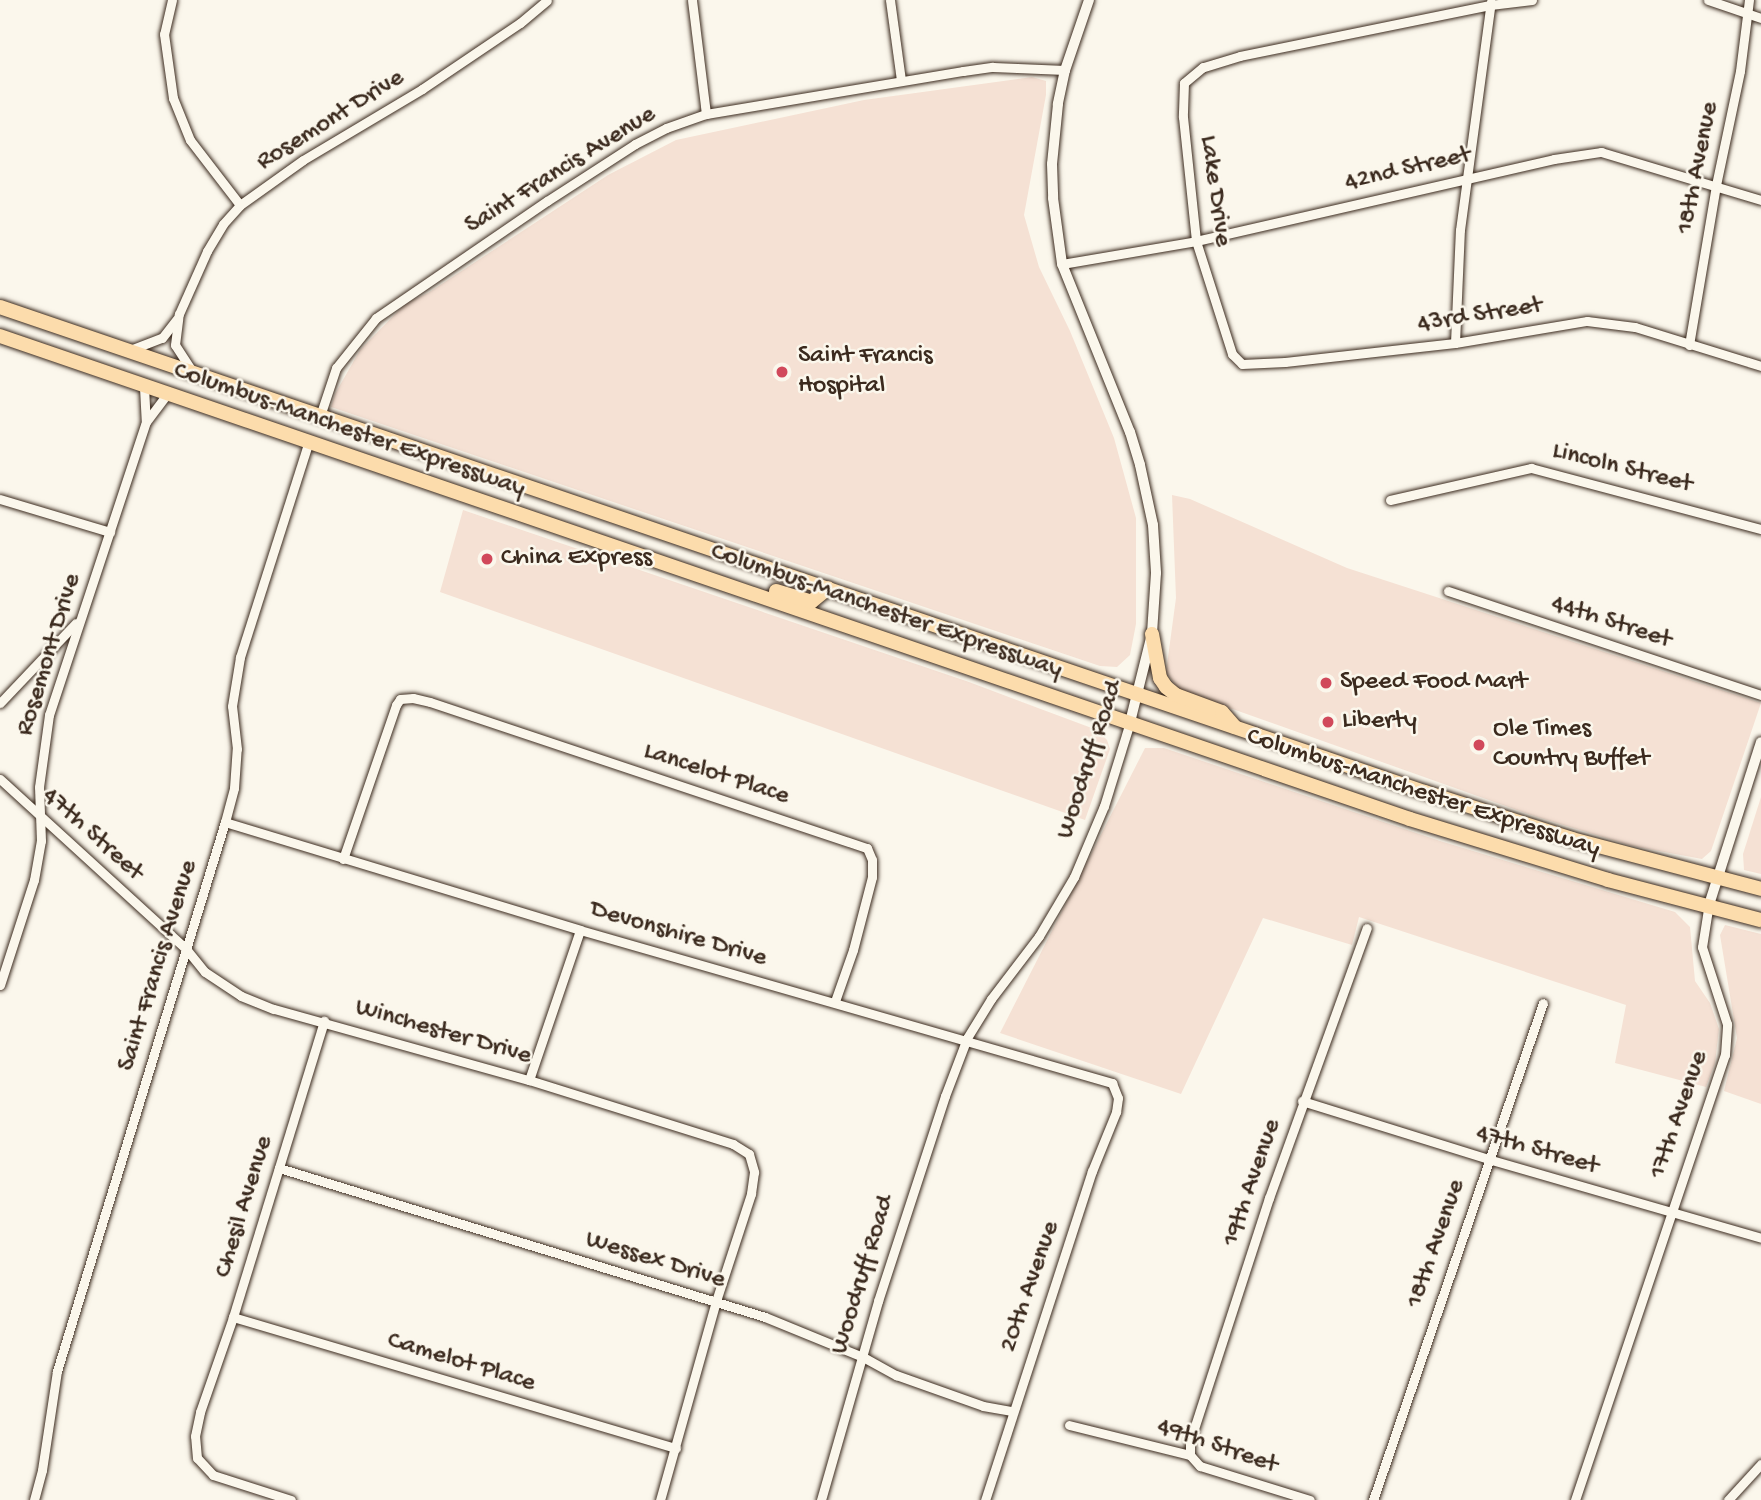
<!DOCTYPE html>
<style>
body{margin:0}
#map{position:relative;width:1761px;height:1500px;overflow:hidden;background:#fbf7ec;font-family:"Gochi Hand",sans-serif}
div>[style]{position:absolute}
.built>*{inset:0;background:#f5e1d4}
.roads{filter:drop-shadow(0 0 2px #3b2a1e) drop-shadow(0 0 2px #3b2a1e)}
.minor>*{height:9px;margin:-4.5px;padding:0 4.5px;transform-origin:4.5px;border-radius:4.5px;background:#fbf7ec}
.tertiary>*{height:10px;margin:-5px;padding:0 5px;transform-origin:5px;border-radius:5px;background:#fbf7ec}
.primary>*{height:14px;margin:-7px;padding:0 7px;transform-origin:7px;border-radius:7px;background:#fcdcac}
.dots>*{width:19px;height:19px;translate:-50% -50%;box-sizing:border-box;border:4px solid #fbf7ec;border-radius:50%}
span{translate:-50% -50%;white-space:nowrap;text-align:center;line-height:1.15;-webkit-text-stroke:5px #fbf7ec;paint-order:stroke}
.street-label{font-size:26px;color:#3b2a1e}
.poi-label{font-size:26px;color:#3b2a1e}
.left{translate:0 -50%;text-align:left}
</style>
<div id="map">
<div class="built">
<div style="clip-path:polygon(1032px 77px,1046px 81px,1046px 95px,1024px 215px,1039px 267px,1070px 331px,1114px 438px,1136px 518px,1136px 624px,1130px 655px,1117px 667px,1100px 666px,331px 407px,335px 394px,360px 350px,406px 303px,428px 293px,608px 175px,676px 140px,864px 100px)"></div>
<div style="clip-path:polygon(1172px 495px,1190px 499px,1347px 568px,1761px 703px,1711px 851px,1702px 859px,1632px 846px,1534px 816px,1179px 690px,1166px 672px,1176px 598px)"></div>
<div style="clip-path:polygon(463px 510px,969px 682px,1097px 730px,1107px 740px,1110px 749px,1085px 820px,440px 592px)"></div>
<div style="clip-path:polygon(1145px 748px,1164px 748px,1440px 841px,1675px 912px,1690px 927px,1695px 981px,1710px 1003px,1719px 1029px,1715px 1063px,1706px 1087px,1615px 1063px,1626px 1005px,1359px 917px,1352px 945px,1263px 918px,1181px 1094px,1000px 1033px)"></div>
<div style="clip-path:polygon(1761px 797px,1761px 874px,1744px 870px,1743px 854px)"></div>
<div style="clip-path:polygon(1725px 925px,1761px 934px,1761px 1104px,1724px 1091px,1737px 1038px,1720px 935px)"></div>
</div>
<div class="roads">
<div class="minor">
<div style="left:172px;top:0;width:35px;rotate:103deg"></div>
<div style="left:164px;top:34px;width:65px;rotate:82deg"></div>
<div style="left:173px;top:98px;width:45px;rotate:68deg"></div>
<div style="left:190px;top:140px;width:82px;rotate:52.4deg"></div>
<div style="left:692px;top:0;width:115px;rotate:83deg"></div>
<div style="left:890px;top:0;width:81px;rotate:82.2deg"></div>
<div style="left:1532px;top:0;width:42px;rotate:173.2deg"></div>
<div style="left:1490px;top:5px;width:255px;rotate:168.5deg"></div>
<div style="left:1240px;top:56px;width:39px;rotate:163deg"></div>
<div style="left:1203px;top:67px;width:25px;rotate:140deg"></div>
<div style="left:1184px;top:83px;width:34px;rotate:92deg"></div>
<div style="left:1183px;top:117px;width:125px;rotate:84deg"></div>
<div style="left:1196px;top:241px;width:119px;rotate:72.3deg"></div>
<div style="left:1232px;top:354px;width:14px;rotate:45deg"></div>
<div style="left:1242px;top:364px;width:43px;rotate:-2.7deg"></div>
<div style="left:1285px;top:362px;width:171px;rotate:-6.4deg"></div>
<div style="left:1455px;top:343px;width:134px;rotate:-9.5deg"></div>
<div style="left:1587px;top:321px;width:48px;rotate:7.1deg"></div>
<div style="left:1635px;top:327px;width:132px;rotate:17.2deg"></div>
<div style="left:1708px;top:0;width:56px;rotate:18.8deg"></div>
<div style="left:1062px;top:264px;width:136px;rotate:-9.7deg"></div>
<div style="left:1196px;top:241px;width:367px;rotate:-12.9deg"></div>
<div style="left:1554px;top:159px;width:48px;rotate:-8.5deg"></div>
<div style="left:1601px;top:152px;width:167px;rotate:16.7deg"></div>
<div style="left:1455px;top:343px;width:113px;rotate:-87.5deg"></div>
<div style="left:1460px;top:230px;width:230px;rotate:-82.3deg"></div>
<div style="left:1689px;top:345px;width:162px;rotate:-80.4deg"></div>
<div style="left:1716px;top:185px;width:116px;rotate:-78.1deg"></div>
<div style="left:1740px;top:71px;width:72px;rotate:-82.8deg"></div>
<div style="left:130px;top:350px;width:34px;rotate:-21deg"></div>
<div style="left:162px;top:338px;width:24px;rotate:-52deg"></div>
<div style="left:192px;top:371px;width:31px;rotate:-123deg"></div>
<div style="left:175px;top:345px;width:31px;rotate:-83deg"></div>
<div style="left:179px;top:314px;width:69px;rotate:-66deg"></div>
<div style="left:207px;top:251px;width:31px;rotate:-59deg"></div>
<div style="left:223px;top:224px;width:25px;rotate:-48deg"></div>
<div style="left:240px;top:205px;width:77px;rotate:-35.5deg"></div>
<div style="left:303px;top:160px;width:139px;rotate:-30.8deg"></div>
<div style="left:422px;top:89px;width:118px;rotate:-34deg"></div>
<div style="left:520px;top:23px;width:35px;rotate:-40deg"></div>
<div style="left:144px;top:387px;width:33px;rotate:87deg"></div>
<div style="left:320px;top:416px;width:51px;rotate:-71.6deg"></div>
<div style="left:336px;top:368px;width:64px;rotate:-51.3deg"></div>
<div style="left:376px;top:318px;width:207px;rotate:-34.4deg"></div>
<div style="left:547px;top:201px;width:105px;rotate:-32.9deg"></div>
<div style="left:635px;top:144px;width:35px;rotate:-27deg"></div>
<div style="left:666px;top:128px;width:42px;rotate:-19.3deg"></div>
<div style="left:706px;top:114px;width:261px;rotate:-9.5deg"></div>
<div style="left:963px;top:71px;width:30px;rotate:-8deg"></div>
<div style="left:993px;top:67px;width:72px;rotate:2.4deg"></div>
<div style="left:0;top:499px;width:115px;rotate:16.7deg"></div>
<div style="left:1390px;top:500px;width:145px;rotate:-12.8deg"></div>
<div style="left:1531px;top:468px;width:238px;rotate:14.9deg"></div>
<div style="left:1448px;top:591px;width:330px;rotate:18.4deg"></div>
<div style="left:0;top:703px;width:110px;rotate:-46.5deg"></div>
<div style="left:0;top:779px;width:253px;rotate:42.4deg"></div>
<div style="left:187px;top:950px;width:28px;rotate:51deg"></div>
<div style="left:205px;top:972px;width:43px;rotate:33.7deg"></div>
<div style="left:241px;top:996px;width:35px;rotate:22deg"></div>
<div style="left:274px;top:1009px;width:265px;rotate:15.6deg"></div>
<div style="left:529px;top:1080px;width:214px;rotate:17.4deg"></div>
<div style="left:733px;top:1144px;width:19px;rotate:32deg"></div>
<div style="left:749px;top:1154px;width:19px;rotate:74deg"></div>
<div style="left:754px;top:1172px;width:22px;rotate:98deg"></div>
<div style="left:751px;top:1194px;width:113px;rotate:108.1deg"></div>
<div style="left:716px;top:1301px;width:207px;rotate:105.7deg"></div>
<div style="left:225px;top:822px;width:371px;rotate:16.9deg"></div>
<div style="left:580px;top:930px;width:554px;rotate:16.04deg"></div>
<div style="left:1112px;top:1083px;width:16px;rotate:68deg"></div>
<div style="left:1118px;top:1098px;width:14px;rotate:98deg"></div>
<div style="left:1116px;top:1112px;width:64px;rotate:112.1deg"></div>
<div style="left:1092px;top:1171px;width:346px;rotate:108deg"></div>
<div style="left:343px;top:859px;width:163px;rotate:-71deg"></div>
<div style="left:396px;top:705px;width:7px;rotate:-56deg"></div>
<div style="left:400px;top:699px;width:13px;rotate:-4deg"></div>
<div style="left:413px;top:698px;width:17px;rotate:13deg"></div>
<div style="left:430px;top:702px;width:461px;rotate:18.5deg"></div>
<div style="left:867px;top:848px;width:13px;rotate:67deg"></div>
<div style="left:872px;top:860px;width:17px;rotate:90deg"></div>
<div style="left:872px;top:877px;width:75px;rotate:104.6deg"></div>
<div style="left:853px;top:950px;width:54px;rotate:109.4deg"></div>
<div style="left:0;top:985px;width:110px;rotate:-72.1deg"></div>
<div style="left:34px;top:880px;width:40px;rotate:-80deg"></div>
<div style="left:41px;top:841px;width:54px;rotate:-92.1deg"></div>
<div style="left:39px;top:787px;width:73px;rotate:-82.1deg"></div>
<div style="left:49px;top:715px;width:309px;rotate:-71.7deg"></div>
<div style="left:146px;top:422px;width:34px;rotate:-53deg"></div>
<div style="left:529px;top:1080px;width:158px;rotate:-71.2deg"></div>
<div style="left:1302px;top:1101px;width:195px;rotate:17.3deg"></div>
<div style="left:1488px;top:1159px;width:284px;rotate:16.1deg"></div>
<div style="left:279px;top:1168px;width:508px;rotate:17.04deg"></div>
<div style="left:765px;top:1317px;width:106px;rotate:22.2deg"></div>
<div style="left:863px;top:1357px;width:38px;rotate:29deg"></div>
<div style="left:896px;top:1375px;width:92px;rotate:19.6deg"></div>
<div style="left:983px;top:1406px;width:28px;rotate:10deg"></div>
<div style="left:233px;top:1317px;width:462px;rotate:16.5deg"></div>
<div style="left:1069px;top:1425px;width:125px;rotate:13.9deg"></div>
<div style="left:1190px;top:1455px;width:15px;rotate:48deg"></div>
<div style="left:1200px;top:1466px;width:115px;rotate:17.2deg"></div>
<div style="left:1190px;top:1455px;width:14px;rotate:-90deg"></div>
<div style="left:1190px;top:1441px;width:256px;rotate:-72deg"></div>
<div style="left:1269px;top:1198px;width:287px;rotate:-70.1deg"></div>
<div style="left:34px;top:1500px;width:31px;rotate:-75deg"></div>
<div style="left:42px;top:1470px;width:100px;rotate:-81.4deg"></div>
<div style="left:57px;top:1371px;width:574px;rotate:-72.99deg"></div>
<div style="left:225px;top:822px;width:35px;rotate:-75deg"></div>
<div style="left:234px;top:788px;width:39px;rotate:-86deg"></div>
<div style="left:237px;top:749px;width:43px;rotate:-96.6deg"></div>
<div style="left:232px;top:706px;width:50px;rotate:-80.7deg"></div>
<div style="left:240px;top:657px;width:224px;rotate:-72.3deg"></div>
<div style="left:291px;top:1500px;width:82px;rotate:-162.2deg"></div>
<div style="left:213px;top:1475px;width:23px;rotate:-133deg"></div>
<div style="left:197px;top:1458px;width:22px;rotate:-95deg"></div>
<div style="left:195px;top:1436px;width:25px;rotate:-78deg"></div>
<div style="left:200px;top:1412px;width:101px;rotate:-70.8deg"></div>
<div style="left:233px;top:1317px;width:310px;rotate:-72.9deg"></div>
<div style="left:821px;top:1500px;width:207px;rotate:-74deg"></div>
<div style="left:878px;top:1301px;width:216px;rotate:-71.9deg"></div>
<div style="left:945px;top:1096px;width:62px;rotate:-69.2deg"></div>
<div style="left:967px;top:1038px;width:46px;rotate:-58.4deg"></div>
<div style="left:991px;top:999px;width:79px;rotate:-52.7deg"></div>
<div style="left:1039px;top:936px;width:69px;rotate:-59.3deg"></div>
<div style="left:1074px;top:877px;width:77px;rotate:-67.1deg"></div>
<div style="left:1104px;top:806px;width:88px;rotate:-72.8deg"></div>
<div style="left:1373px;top:1500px;width:525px;rotate:-71.12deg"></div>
<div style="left:1575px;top:1500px;width:470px;rotate:-71.4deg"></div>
<div style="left:1725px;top:1055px;width:31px;rotate:-86deg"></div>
<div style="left:1727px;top:1024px;width:81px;rotate:-108deg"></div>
<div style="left:1702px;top:947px;width:39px;rotate:-81deg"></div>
<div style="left:1728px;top:1500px;width:49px;rotate:-47.5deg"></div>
</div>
<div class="tertiary">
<div style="left:1089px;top:0;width:74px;rotate:108.9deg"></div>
<div style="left:1065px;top:70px;width:35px;rotate:102deg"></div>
<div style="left:1058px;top:104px;width:60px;rotate:95.7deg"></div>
<div style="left:1052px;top:164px;width:34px;rotate:88deg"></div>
<div style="left:1053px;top:198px;width:67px;rotate:82.2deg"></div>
<div style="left:1062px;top:264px;width:181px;rotate:68deg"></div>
<div style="left:1130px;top:432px;width:34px;rotate:73deg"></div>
<div style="left:1140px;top:465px;width:61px;rotate:77.8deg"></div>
<div style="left:1153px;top:525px;width:48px;rotate:86.4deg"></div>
<div style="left:1156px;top:573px;width:61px;rotate:93.8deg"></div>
<div style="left:1152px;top:634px;width:91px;rotate:104deg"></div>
<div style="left:1708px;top:908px;width:174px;rotate:-72.3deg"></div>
</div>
<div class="primary">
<div style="left:0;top:307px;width:1505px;rotate:18.8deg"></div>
<div style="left:1425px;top:792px;width:154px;rotate:17.7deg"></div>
<div style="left:1572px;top:839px;width:196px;rotate:14.8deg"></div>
<div style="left:0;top:336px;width:1490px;rotate:18.91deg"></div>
<div style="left:1410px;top:819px;width:207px;rotate:17.1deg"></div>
<div style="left:1608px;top:880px;width:158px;rotate:14.7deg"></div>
<div style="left:776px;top:591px;width:37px;rotate:17deg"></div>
<div style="left:811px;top:602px;width:22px;rotate:-39deg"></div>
<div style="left:1152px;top:634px;width:45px;rotate:79.7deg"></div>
<div style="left:1160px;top:678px;width:11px;rotate:56deg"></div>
<div style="left:1166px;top:687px;width:13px;rotate:39deg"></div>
<div style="left:1176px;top:695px;width:49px;rotate:20.3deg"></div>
<div style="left:1222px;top:712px;width:20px;rotate:49deg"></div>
</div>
</div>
<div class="dots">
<div style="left:782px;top:372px;background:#d1495b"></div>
<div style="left:487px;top:559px;background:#d1495b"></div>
<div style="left:1326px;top:683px;background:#d1495b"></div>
<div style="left:1328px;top:722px;background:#d1495b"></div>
<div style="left:1479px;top:745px;background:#d1495b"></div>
</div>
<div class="street-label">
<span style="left:331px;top:121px;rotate:-32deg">Rosemont Drive</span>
<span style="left:1699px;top:168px;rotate:-79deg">18th Avenue</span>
<span style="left:1408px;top:170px;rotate:-13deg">42nd Street</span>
<span style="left:561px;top:171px;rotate:-32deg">Saint Francis Avenue</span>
<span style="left:1214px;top:191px;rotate:82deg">Lake Drive</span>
<span style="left:1480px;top:316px;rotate:-9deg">43rd Street</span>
<span style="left:349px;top:431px;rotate:19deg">Columbus-Manchester Expressway</span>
<span style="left:1622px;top:469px;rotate:14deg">Lincoln Street</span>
<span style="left:886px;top:612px;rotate:19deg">Columbus-Manchester Expressway</span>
<span style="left:1611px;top:623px;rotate:18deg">44th Street</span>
<span style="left:50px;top:655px;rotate:-73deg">Rosemont Drive</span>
<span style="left:1091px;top:760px;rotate:-72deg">Woodruff Road</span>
<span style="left:716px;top:775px;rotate:18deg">Lancelot Place</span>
<span style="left:1423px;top:794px;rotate:18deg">Columbus-Manchester Expressway</span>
<span style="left:92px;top:835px;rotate:42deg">47th Street</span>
<span style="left:678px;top:935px;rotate:16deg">Devonshire Drive</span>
<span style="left:159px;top:966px;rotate:-73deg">Saint Francis Avenue</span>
<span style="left:443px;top:1033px;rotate:16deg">Winchester Drive</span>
<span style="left:1680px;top:1115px;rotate:-71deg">17th Avenue</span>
<span style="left:1537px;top:1151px;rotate:16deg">47th Street</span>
<span style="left:1253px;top:1183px;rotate:-71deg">19th Avenue</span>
<span style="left:245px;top:1207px;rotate:-73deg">Chesil Avenue</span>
<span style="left:1437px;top:1244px;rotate:-71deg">18th Avenue</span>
<span style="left:655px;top:1261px;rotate:17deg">Wessex Drive</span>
<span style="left:864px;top:1275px;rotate:-73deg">Woodruff Road</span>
<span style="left:1031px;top:1287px;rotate:-71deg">20th Avenue</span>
<span style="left:461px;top:1363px;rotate:17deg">Camelot Place</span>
<span style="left:1217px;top:1447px;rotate:19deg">49th Street</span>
</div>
<div class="poi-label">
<span class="left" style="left:798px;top:372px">Saint Francis<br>Hospital</span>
<span class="left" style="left:501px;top:559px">China Express</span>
<span class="left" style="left:1340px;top:683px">Speed Food Mart</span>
<span class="left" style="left:1342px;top:722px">Liberty</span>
<span class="left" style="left:1493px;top:745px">Ole Times<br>Country Buffet</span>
</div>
</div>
